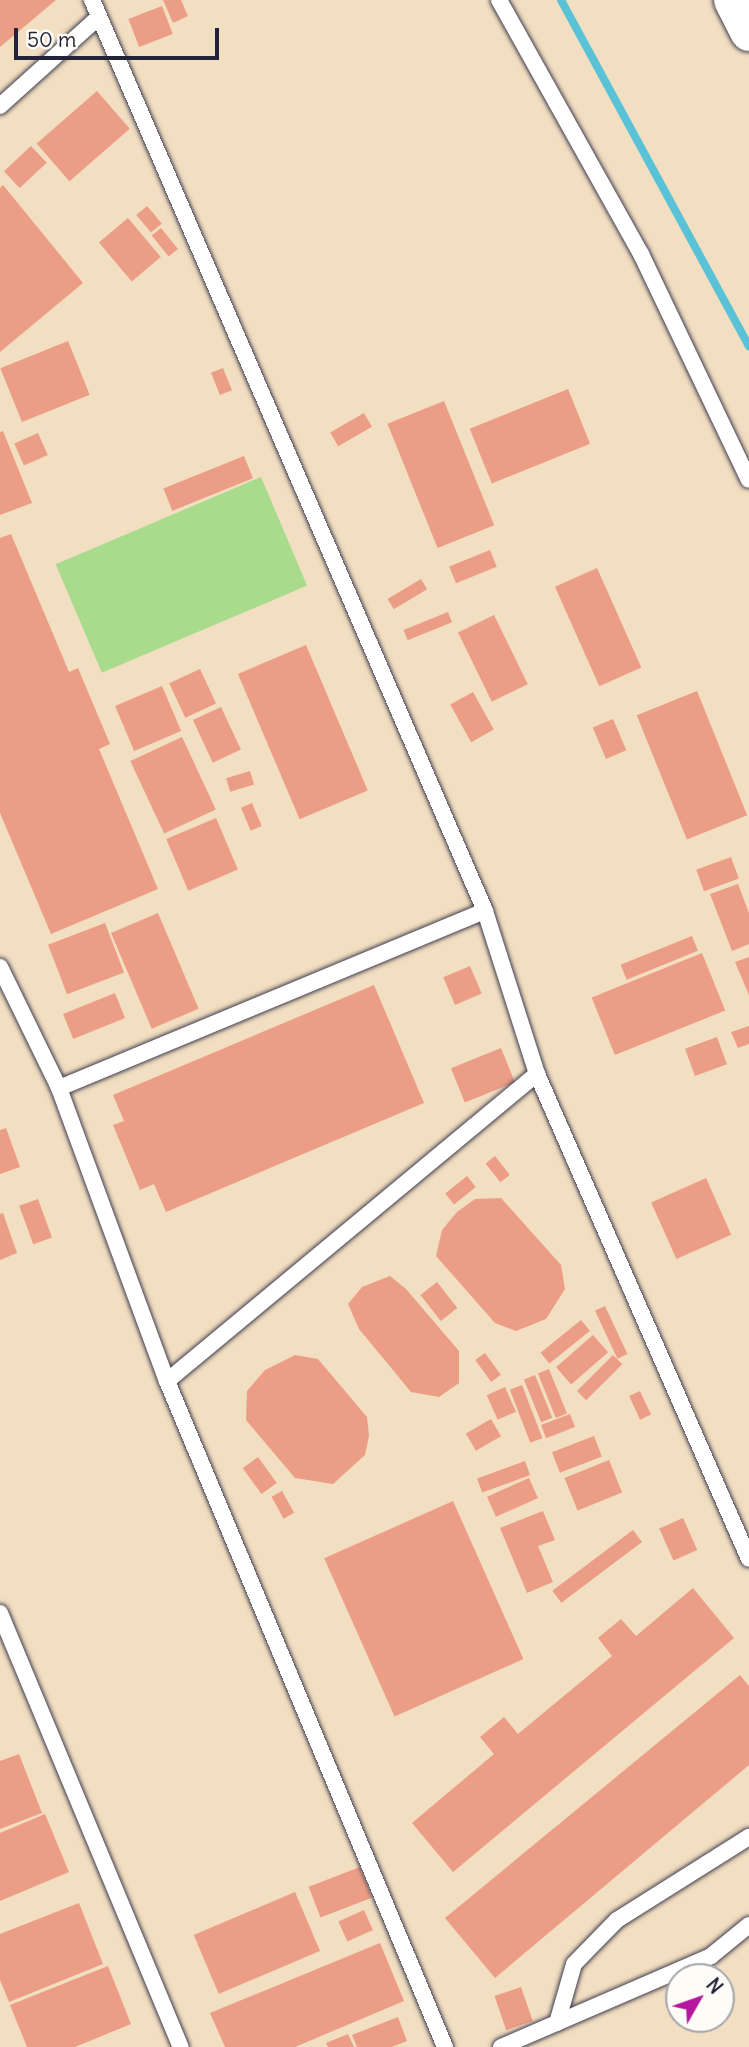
<!DOCTYPE html>
<style>
body{margin:0}
#map{position:relative;width:749px;height:2047px;overflow:hidden;background:#f2dec1;font-family:Delius,sans-serif}
div>[style]{position:absolute}
.green>*{inset:0;background:#a8dc8c;transform-origin:0 0}
.stream>*{height:8px;margin:-4px;padding:0 4px;transform-origin:4px;border-radius:4px;background:#5ac2d7}
.building>*{inset:0;background:#ec9d86;transform-origin:0 0}
.roads{filter:drop-shadow(0 0 2px #413e4f) drop-shadow(0 0 2px #413e4f)}
.lane>*{height:16px;margin:-8px;padding:0 8px;transform-origin:8px;border-radius:8px;background:#fff}
.secondary>*{height:38px;margin:-19px;padding:0 19px;transform-origin:19px;border-radius:19px;background:#fff}
span{translate:-50% -50%;white-space:nowrap;text-align:center;line-height:1.15;-webkit-text-stroke:6px #fdfcf7;paint-order:stroke}
.north{position:absolute;left:665px;top:1963px;width:70px;height:70px;box-sizing:border-box;background:#fdfcf7;border:2px solid #a5a5ac;border-radius:50%;rotate:50deg;font-size:19px;font-weight:700;line-height:28px;text-align:center;color:#22223b}
.north::after{content:'';display:block;margin:auto;width:24px;height:32px;background:#b5179e;clip-path:polygon(50% 0,100% 100%,50% 72%,0 100%)}
.scale{position:absolute;left:14px;top:28px;width:205px;height:32px;box-sizing:border-box;border:4px solid #22223b;border-top:0;padding-left:9px;font-size:21px;line-height:24px;white-space:nowrap;color:#22223b;-webkit-text-stroke:5px #fdfcf7;paint-order:stroke}
</style>
<div id="map">
<div class="green">
<div style="left:261px;top:477px;width:118px;height:223px;rotate:67deg"></div>
</div>
<div class="stream">
<div style="left:561px;top:0;width:394px;rotate:61.5deg"></div>
</div>
<div class="building">
<div style="clip-path:polygon(0 0,56px 0,0 47px)"></div>
<div style="clip-path:polygon(163px 0,181px 0,188px 16px,173px 23px)"></div>
<div style="left:162px;top:6px;width:30px;height:36px;rotate:69deg"></div>
<div style="left:97px;top:91px;width:50px;height:80px;rotate:49deg"></div>
<div style="left:31px;top:146px;width:23px;height:37px;rotate:47deg"></div>
<div style="clip-path:polygon(3px 185px,83px 283px,0 352px,0 188px)"></div>
<div style="left:147px;top:206px;width:23px;height:14px;rotate:50deg"></div>
<div style="left:128px;top:218px;width:51px;height:38px;rotate:50deg"></div>
<div style="left:161px;top:228px;width:27px;height:12px;rotate:51deg"></div>
<div style="left:68px;top:341px;width:58px;height:73px;rotate:68deg"></div>
<div style="left:223px;top:368px;width:24px;height:13px;rotate:68deg"></div>
<div style="left:568px;top:389px;width:59px;height:106px;rotate:68deg"></div>
<div style="left:444px;top:401px;width:134px;height:61px;rotate:68deg"></div>
<div style="left:364px;top:413px;width:16px;height:39px;rotate:60deg"></div>
<div style="clip-path:polygon(3px 431px,32px 503px,0 515px,0 432px)"></div>
<div style="left:38px;top:433px;width:24px;height:26px;rotate:66deg"></div>
<div style="left:244px;top:456px;width:24px;height:87px;rotate:68deg"></div>
<div style="clip-path:polygon(11px 534px,69px 672px,78px 668px,110px 744px,99px 749px,158px 889px,51px 934px,0 813px,0 538px)"></div>
<div style="left:490px;top:550px;width:18px;height:44px;rotate:68deg"></div>
<div style="left:597px;top:568px;width:109px;height:46px;rotate:66deg"></div>
<div style="left:421px;top:579px;width:12px;height:39px;rotate:59deg"></div>
<div style="left:448px;top:612px;width:11px;height:48px;rotate:68deg"></div>
<div style="left:494px;top:615px;width:77px;height:40px;rotate:64deg"></div>
<div style="left:306px;top:645px;width:158px;height:74px;rotate:67deg"></div>
<div style="left:200px;top:669px;width:38px;height:34px;rotate:65deg"></div>
<div style="left:162px;top:686px;width:49px;height:51px;rotate:67deg"></div>
<div style="left:697px;top:691px;width:134px;height:65px;rotate:68deg"></div>
<div style="left:473px;top:692px;width:43px;height:26px;rotate:61deg"></div>
<div style="left:221px;top:707px;width:47px;height:31px;rotate:65deg"></div>
<div style="left:613px;top:719px;width:34px;height:22px;rotate:67deg"></div>
<div style="left:182px;top:737px;width:80px;height:57px;rotate:65deg"></div>
<div style="left:250px;top:771px;width:14px;height:25px;rotate:73deg"></div>
<div style="left:252px;top:803px;width:25px;height:12px;rotate:67deg"></div>
<div style="left:216px;top:818px;width:56px;height:54px;rotate:67deg"></div>
<div style="left:731px;top:857px;width:23px;height:37px;rotate:70deg"></div>
<div style="clip-path:polygon(738px 884px,749px 913px,749px 944px,732px 951px,710px 894px)"></div>
<div style="left:158px;top:913px;width:104px;height:51px;rotate:67deg"></div>
<div style="left:105px;top:923px;width:53px;height:61px;rotate:69deg"></div>
<div style="left:692px;top:936px;width:16px;height:77px;rotate:68deg"></div>
<div style="left:702px;top:953px;width:62px;height:119px;rotate:68deg"></div>
<div style="clip-path:polygon(749px 957px,749px 995px,735px 962px)"></div>
<div style="left:470px;top:966px;width:30px;height:29px;rotate:67deg"></div>
<div style="clip-path:polygon(374px 985px,424px 1103px,166px 1212px,154px 1184px,140px 1190px,113px 1125px,124px 1121px,113px 1095px)"></div>
<div style="left:115px;top:993px;width:27px;height:56px;rotate:68deg"></div>
<div style="clip-path:polygon(749px 1026px,749px 1044px,738px 1048px,731px 1032px)"></div>
<div style="left:717px;top:1037px;width:29px;height:34px;rotate:70deg"></div>
<div style="left:501px;top:1048px;width:37px;height:54px;rotate:68deg"></div>
<div style="clip-path:polygon(6px 1128px,20px 1167px,0 1174px,0 1130px)"></div>
<div style="left:495px;top:1156px;width:24px;height:12px;rotate:52deg"></div>
<div style="left:467px;top:1176px;width:14px;height:28px;rotate:51deg"></div>
<div style="left:706px;top:1178px;width:62px;height:60px;rotate:66deg"></div>
<div style="clip-path:polygon(501px 1198px,561px 1265px,565px 1289px,546px 1319px,516px 1331px,495px 1323px,436px 1256px,442px 1230px,457px 1212px,475px 1199px)"></div>
<div style="left:38px;top:1199px;width:41px;height:20px;rotate:70deg"></div>
<div style="clip-path:polygon(3px 1213px,17px 1253px,0 1260px,0 1214px)"></div>
<div style="clip-path:polygon(390px 1276px,406px 1289px,459px 1351px,459px 1383px,439px 1397px,411px 1392px,359px 1329px,348px 1304px,362px 1287px)"></div>
<div style="left:437px;top:1282px;width:33px;height:21px;rotate:52deg"></div>
<div style="left:605px;top:1306px;width:53px;height:11px;rotate:65deg"></div>
<div style="left:581px;top:1320px;width:14px;height:52px;rotate:51deg"></div>
<div style="left:593px;top:1335px;width:23px;height:49px;rotate:49deg"></div>
<div style="left:485px;top:1353px;width:27px;height:12px;rotate:54deg"></div>
<div style="clip-path:polygon(295px 1355px,318px 1359px,367px 1417px,369px 1436px,365px 1455px,333px 1484px,295px 1478px,246px 1420px,247px 1391px,265px 1370px)"></div>
<div style="left:613px;top:1355px;width:13px;height:51px;rotate:45deg"></div>
<div style="left:549px;top:1369px;width:48px;height:12px;rotate:68deg"></div>
<div style="left:535px;top:1375px;width:46px;height:12px;rotate:68deg"></div>
<div style="left:522px;top:1385px;width:57px;height:13px;rotate:69deg"></div>
<div style="left:505px;top:1387px;width:27px;height:20px;rotate:66deg"></div>
<div style="left:640px;top:1391px;width:26px;height:12px;rotate:65deg"></div>
<div style="left:570px;top:1414px;width:14px;height:31px;rotate:69deg"></div>
<div style="left:491px;top:1419px;width:20px;height:29px;rotate:60deg"></div>
<div style="left:594px;top:1436px;width:22px;height:45px;rotate:69deg"></div>
<div style="left:258px;top:1457px;width:32px;height:19px;rotate:54deg"></div>
<div style="left:609px;top:1460px;width:35px;height:48px;rotate:68deg"></div>
<div style="left:525px;top:1461px;width:15px;height:51px;rotate:70deg"></div>
<div style="left:529px;top:1478px;width:22px;height:46px;rotate:66deg"></div>
<div style="left:282px;top:1491px;width:25px;height:12px;rotate:61deg"></div>
<div style="left:453px;top:1501px;width:173px;height:141px;rotate:66deg"></div>
<div style="clip-path:polygon(543px 1511px,555px 1540px,538px 1546px,553px 1582px,527px 1593px,500px 1528px)"></div>
<div style="left:683px;top:1518px;width:35px;height:26px;rotate:66deg"></div>
<div style="left:633px;top:1530px;width:15px;height:101px;rotate:53deg"></div>
<div style="clip-path:polygon(693px 1588px,734px 1638px,453px 1872px,412px 1823px,494px 1754px,480px 1737px,504px 1717px,518px 1734px,612px 1656px,598px 1638px,621px 1619px,636px 1636px)"></div>
<div style="clip-path:polygon(740px 1675px,749px 1686px,749px 1765px,495px 1978px,445px 1918px)"></div>
<div style="clip-path:polygon(19px 1754px,42px 1813px,0 1829px,0 1761px)"></div>
<div style="clip-path:polygon(45px 1814px,69px 1872px,0 1901px,0 1833px)"></div>
<div style="left:360px;top:1867px;width:33px;height:55px;rotate:69deg"></div>
<div style="left:295px;top:1892px;width:64px;height:110px;rotate:67deg"></div>
<div style="clip-path:polygon(79px 1903px,103px 1964px,9px 2002px,0 1980px,0 1934px)"></div>
<div style="left:364px;top:1910px;width:22px;height:28px;rotate:66deg"></div>
<div style="clip-path:polygon(380px 1943px,404px 2001px,295px 2047px,225px 2047px,210px 2013px)"></div>
<div style="clip-path:polygon(108px 1966px,131px 2024px,75px 2047px,27px 2047px,10px 2005px)"></div>
<div style="left:521px;top:1987px;width:36px;height:28px;rotate:71deg"></div>
<div style="clip-path:polygon(398px 2017px,407px 2041px,392px 2047px,357px 2047px,352px 2035px)"></div>
<div style="clip-path:polygon(348px 2034px,354px 2047px,328px 2047px,326px 2043px)"></div>
</div>
<div class="roads">
<div class="lane">
<div style="left:92px;top:0;width:992px;rotate:66.66deg"></div>
<div style="left:485px;top:911px;width:171px;rotate:72.3deg"></div>
<div style="left:537px;top:1074px;width:529px;rotate:66.39deg"></div>
<div style="left:499px;top:0;width:291px;rotate:60.8deg"></div>
<div style="left:641px;top:254px;width:250px;rotate:64.5deg"></div>
<div style="left:0;top:106px;width:133px;rotate:-42deg"></div>
<div style="left:0;top:967px;width:135px;rotate:64deg"></div>
<div style="left:59px;top:1088px;width:312px;rotate:69.8deg"></div>
<div style="left:167px;top:1381px;width:722px;rotate:67.34deg"></div>
<div style="left:59px;top:1088px;width:461px;rotate:-22.6deg"></div>
<div style="left:167px;top:1381px;width:481px;rotate:-39.7deg"></div>
<div style="left:0;top:1613px;width:470px;rotate:67.4deg"></div>
<div style="left:557px;top:2023px;width:61px;rotate:-73.9deg"></div>
<div style="left:574px;top:1964px;width:62px;rotate:-45.7deg"></div>
<div style="left:617px;top:1920px;width:156px;rotate:-32.2deg"></div>
<div style="left:501px;top:2047px;width:229px;rotate:-23.4deg"></div>
<div style="left:711px;top:1956px;width:49px;rotate:-39.2deg"></div>
</div>
<div class="secondary">
<div style="left:733px;top:0;width:36px;rotate:63deg"></div>
</div>
</div>
<div class="north">N</div>
<div class="scale">50 m</div>
</div>
